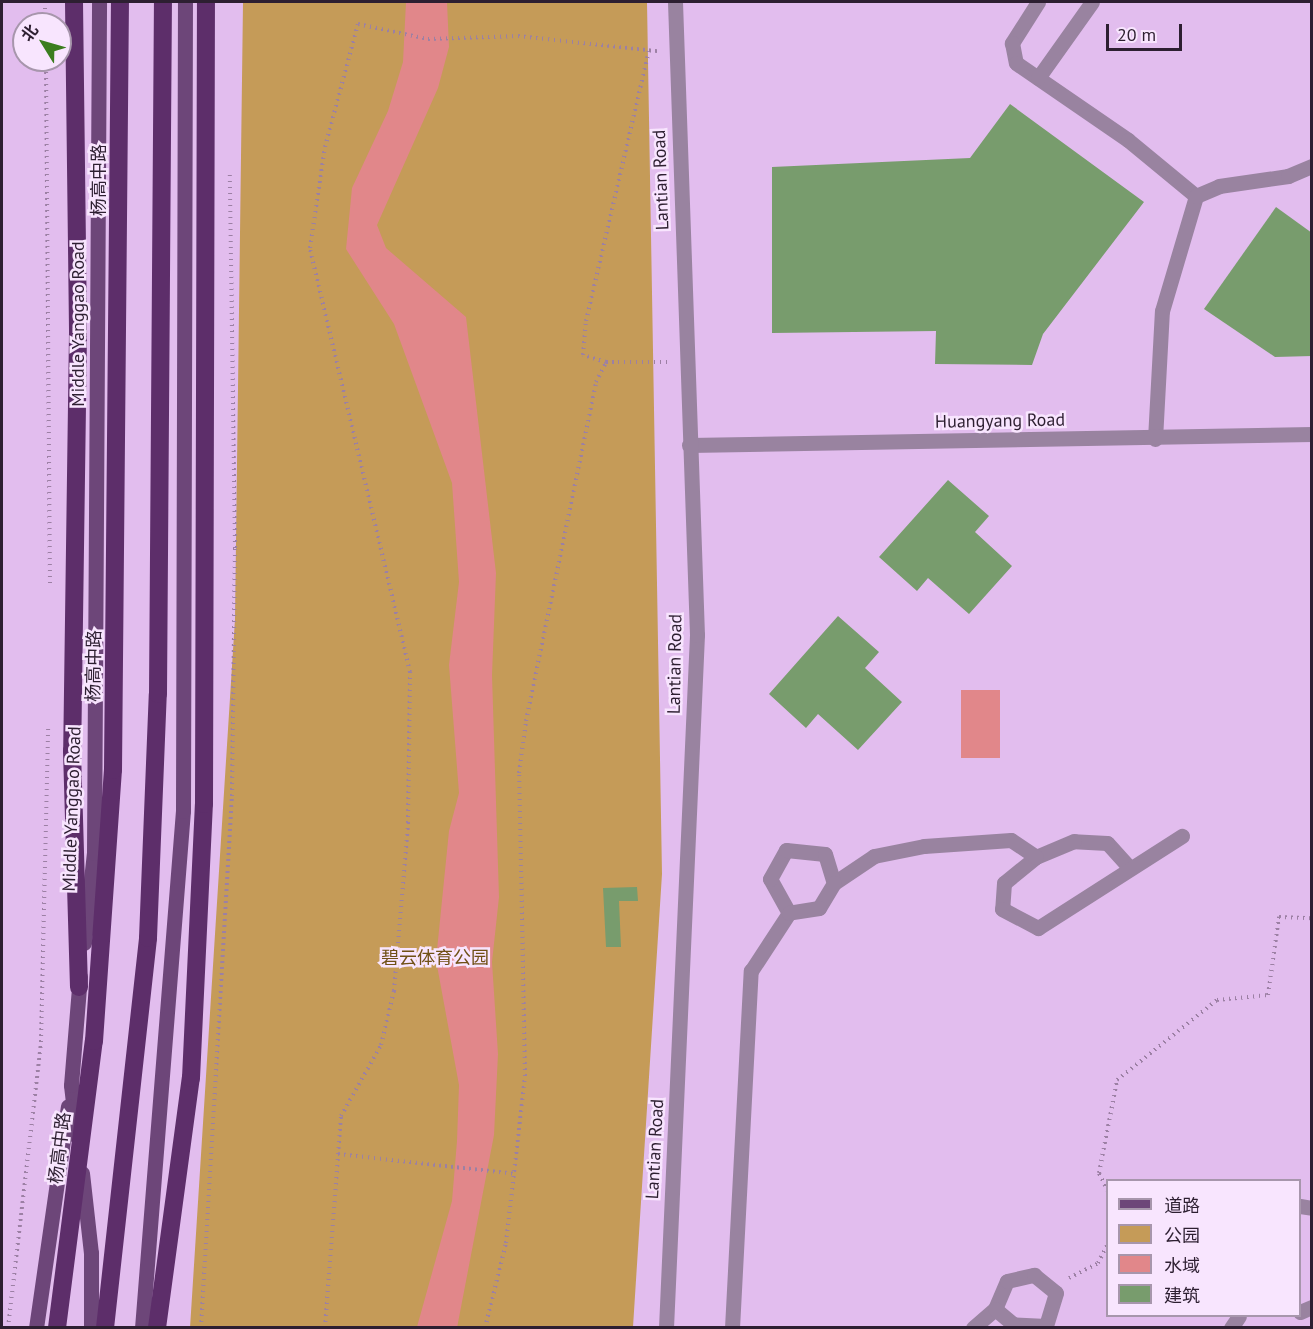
<!DOCTYPE html>
<meta charset="utf-8">
<style>
body{margin:0}
#map{position:relative;width:1313px;height:1329px;overflow:hidden;background:#e2bdee;font-family:"PT Sans","Noto Sans SC",sans-serif}
div>[style]{position:absolute}
.green>*{inset:0;background:#c59b58}
.water>*{inset:0;background:#e1878a;transform-origin:0 0}
.building>*{inset:0;background:#789c6d}
.path>*{height:4px;margin-top:-2px;transform-origin:0;background:repeating-linear-gradient(90deg,#9c80a4 0 1.5px,transparent 0 6px)}
.minor>*{height:15px;margin:-7.5px;padding:0 7.5px;transform-origin:7.5px;border-radius:7.5px;background:#9983a0}
.major>*{height:15px;margin:-7.5px;padding:0 7.5px;transform-origin:7.5px;border-radius:7.5px;background:#6d4679}
.highway>*{height:18px;margin:-9px;padding:0 9px;transform-origin:9px;border-radius:9px;background:#5d2e6a}
.highway-bridge>*{height:18px;margin:-9px;padding:0 9px;transform-origin:9px;border-radius:9px;background:#5d2e6a}
span{translate:-50% -50%;white-space:nowrap;text-align:center;line-height:1.15;-webkit-text-stroke:5px #f8e5fe;paint-order:stroke}
.street-label{font-size:18px;color:#2d1f31}
.park-label{font-size:18px;color:#705016}
.frame{position:absolute;inset:0;border:3px solid #2d1f31;pointer-events:none}
.legend{position:absolute;left:1106px;top:1179px;width:195px;height:138px;box-sizing:border-box;background:#f8e5fe;border:2px solid #a796ac;margin:0;padding:8px 10px;list-style:none;font-size:18px;color:#2d1f31}
.legend li{display:flex;align-items:center;gap:12px;height:30px}
.legend b{width:30px;border:2px solid #a796ac}
.north{position:absolute;left:12px;top:12px;width:60px;height:60px;box-sizing:border-box;background:#f8e5fe;border:2px solid #a796ac;border-radius:50%;rotate:307deg;font-size:16px;font-weight:700;line-height:24px;text-align:center;color:#2d1f31}
.north::after{content:'';display:block;margin:auto;width:21px;height:27px;background:#3b7d1f;clip-path:polygon(50% 0,100% 100%,50% 72%,0 100%)}
.scale{position:absolute;left:1106px;top:24px;width:76px;height:27px;box-sizing:border-box;border:3px solid #2d1f31;border-top:0;padding-left:8px;font-size:18px;line-height:21px;white-space:nowrap;color:#2d1f31;-webkit-text-stroke:4px #f8e5fe;paint-order:stroke}
</style>
<div id="map">
<div class="green">
<div style="clip-path:polygon(243px 2px,647px 2px,662px 874px,633px 1327px,190px 1328px,235px 619px)"></div>
</div>
<div class="water">
<div style="clip-path:polygon(406px 2px,447px 2px,449px 47px,438px 88px,377px 225px,386px 248px,466px 317px,496px 573px,492px 675px,499px 897px,492px 962px,498px 1054px,494px 1135px,457px 1328px,417px 1327px,452px 1201px,457px 1141px,459px 1085px,436px 960px,449px 831px,459px 793px,449px 665px,459px 582px,452px 483px,394px 324px,346px 249px,352px 188px,388px 111px,403px 62px)"></div>
<div style="left:961px;top:690px;width:39px;height:68px"></div>
</div>
<div class="building">
<div style="clip-path:polygon(1010px 104px,1144px 202px,1043px 334px,1032px 365px,935px 364px,936px 331px,772px 333px,772px 167px,970px 158px)"></div>
<div style="clip-path:polygon(1276px 207px,1312px 233px,1312px 356px,1275px 357px,1204px 309px)"></div>
<div style="clip-path:polygon(948px 480px,989px 516px,975px 532px,1012px 566px,969px 614px,928px 578px,917px 591px,879px 557px)"></div>
<div style="clip-path:polygon(838px 616px,879px 652px,865px 668px,902px 702px,858px 750px,818px 714px,806px 728px,769px 694px)"></div>
<div style="clip-path:polygon(637px 887px,638px 901px,619px 901px,621px 947px,606px 947px,603px 888px)"></div>
</div>
<div class="path">
<div style="left:45px;top:2px;width:22px;rotate:90deg"></div>
<div style="left:46px;top:60px;width:524px;rotate:89.56deg"></div>
<div style="left:606px;top:362px;width:24px;rotate:-163deg"></div>
<div style="left:583px;top:355px;width:34px;rotate:-85deg"></div>
<div style="left:586px;top:321px;width:277px;rotate:-76.9deg"></div>
<div style="left:338px;top:1154px;width:179px;rotate:6.4deg"></div>
<div style="left:1108px;top:1191px;width:20px;rotate:-117deg"></div>
<div style="left:1099px;top:1173px;width:95px;rotate:-79deg"></div>
<div style="left:1117px;top:1080px;width:128px;rotate:-38.7deg"></div>
<div style="left:1217px;top:1000px;width:51px;rotate:-5.6deg"></div>
<div style="left:1268px;top:995px;width:79px;rotate:-82deg"></div>
<div style="left:1279px;top:917px;width:33px;rotate:2deg"></div>
<div style="left:1069px;top:1278px;width:33px;rotate:-27deg"></div>
<div style="left:1098px;top:1263px;width:22px;rotate:-63deg"></div>
<div style="left:8px;top:1328px;width:288px;rotate:-83.4deg"></div>
<div style="left:41px;top:1042px;width:315px;rotate:-88.7deg"></div>
<div style="left:201px;top:1328px;width:533px;rotate:-86.67deg"></div>
<div style="left:232px;top:796px;width:248px;rotate:-89.3deg"></div>
<div style="left:235px;top:548px;width:374px;rotate:-90.8deg"></div>
<div style="left:325px;top:1328px;width:213px;rotate:-85.7deg"></div>
<div style="left:341px;top:1116px;width:81px;rotate:-60.6deg"></div>
<div style="left:381px;top:1045px;width:56px;rotate:-76.5deg"></div>
<div style="left:394px;top:991px;width:169px;rotate:-85.2deg"></div>
<div style="left:408px;top:823px;width:151px;rotate:-89.2deg"></div>
<div style="left:410px;top:672px;width:436px;rotate:-103.3deg"></div>
<div style="left:310px;top:248px;width:102px;rotate:-81.6deg"></div>
<div style="left:325px;top:147px;width:127px;rotate:-75deg"></div>
<div style="left:358px;top:24px;width:72px;rotate:12.1deg"></div>
<div style="left:428px;top:39px;width:90px;rotate:-1.9deg"></div>
<div style="left:518px;top:36px;width:140px;rotate:6.2deg"></div>
<div style="left:485px;top:1328px;width:88px;rotate:-76.1deg"></div>
<div style="left:506px;top:1243px;width:168px;rotate:-83.5deg"></div>
<div style="left:525px;top:1076px;width:303px;rotate:-91.1deg"></div>
<div style="left:519px;top:773px;width:52px;rotate:-82.3deg"></div>
<div style="left:526px;top:721px;width:346px;rotate:-78.3deg"></div>
<div style="left:596px;top:382px;width:22px;rotate:-63deg"></div>
<div style="left:606px;top:362px;width:64px"></div>
</div>
<div class="minor">
<div style="left:1038px;top:2px;width:49px;rotate:122.4deg"></div>
<div style="left:1012px;top:43px;width:20px;rotate:79deg"></div>
<div style="left:1016px;top:63px;width:136px;rotate:34.5deg"></div>
<div style="left:1128px;top:140px;width:88px;rotate:39.5deg"></div>
<div style="left:1038px;top:78px;width:93px;rotate:-54.6deg"></div>
<div style="left:1155px;top:439px;width:128px;rotate:-86.9deg"></div>
<div style="left:1162px;top:311px;width:120px;rotate:-73.5deg"></div>
<div style="left:1196px;top:196px;width:25px;rotate:-23deg"></div>
<div style="left:1219px;top:186px;width:70px;rotate:-8.2deg"></div>
<div style="left:1288px;top:176px;width:26px;rotate:-23deg"></div>
<div style="left:689px;top:445px;width:623px;rotate:-1.01deg"></div>
<div style="left:1128px;top:866px;width:31px;rotate:-132deg"></div>
<div style="left:1107px;top:843px;width:33px;rotate:-177deg"></div>
<div style="left:1074px;top:841px;width:41px;rotate:157.2deg"></div>
<div style="left:1036px;top:857px;width:41px;rotate:140.9deg"></div>
<div style="left:1004px;top:883px;width:26px;rotate:94deg"></div>
<div style="left:1002px;top:909px;width:41px;rotate:27.8deg"></div>
<div style="left:1038px;top:928px;width:171px;rotate:-32.6deg"></div>
<div style="left:834px;top:883px;width:48px;rotate:-34deg"></div>
<div style="left:874px;top:856px;width:51px;rotate:-11.3deg"></div>
<div style="left:924px;top:846px;width:87px;rotate:-3.9deg"></div>
<div style="left:1011px;top:840px;width:30px;rotate:34deg"></div>
<div style="left:1300px;top:1206px;width:12px;rotate:9deg"></div>
<div style="left:1300px;top:1312px;width:13px;rotate:-23deg"></div>
<div style="left:666px;top:1328px;width:694px;rotate:-87.44deg"></div>
<div style="left:697px;top:635px;width:633px;rotate:-91.99deg"></div>
<div style="left:732px;top:1328px;width:358px;rotate:-87deg"></div>
<div style="left:751px;top:971px;width:69px;rotate:-56.8deg"></div>
<div style="left:789px;top:913px;width:39px;rotate:-119deg"></div>
<div style="left:770px;top:879px;width:33px;rotate:-61deg"></div>
<div style="left:786px;top:850px;width:39px;rotate:6deg"></div>
<div style="left:825px;top:854px;width:30px;rotate:73deg"></div>
<div style="left:834px;top:883px;width:29px;rotate:121deg"></div>
<div style="left:819px;top:908px;width:30px;rotate:171deg"></div>
<div style="left:973px;top:1328px;width:29px;rotate:-41deg"></div>
<div style="left:995px;top:1309px;width:30px;rotate:-67deg"></div>
<div style="left:1007px;top:1281px;width:28px;rotate:-13deg"></div>
<div style="left:1034px;top:1275px;width:28px;rotate:39deg"></div>
<div style="left:1056px;top:1293px;width:34px;rotate:107deg"></div>
<div style="left:1046px;top:1326px;width:33px;rotate:-177deg"></div>
<div style="left:1013px;top:1324px;width:23px;rotate:-140deg"></div>
<div style="left:1231px;top:1328px;width:14px;rotate:-56deg"></div>
</div>
<div class="major">
<div style="left:84px;top:943px;width:91px;rotate:-83.7deg"></div>
<div style="left:94px;top:853px;width:851px;rotate:-89.66deg"></div>
<div style="left:77px;top:1137px;width:52px;rotate:-96.6deg"></div>
<div style="left:71px;top:1085px;width:109px;rotate:-85.3deg"></div>
<div style="left:82px;top:1173px;width:81px;rotate:83.6deg"></div>
<div style="left:91px;top:1253px;width:75px;rotate:90deg"></div>
<div style="left:36px;top:1328px;width:224px;rotate:-81.8deg"></div>
<div style="left:142px;top:1328px;width:519px;rotate:-85.47deg"></div>
<div style="left:183px;top:811px;width:809px;rotate:-89.86deg"></div>
</div>
<div class="highway">
<div style="left:74px;top:2px;width:331px;rotate:89.3deg"></div>
<div style="left:78px;top:333px;width:418px;rotate:90.8deg"></div>
<div style="left:72px;top:751px;width:236px;rotate:88.3deg"></div>
<div style="left:157px;top:1328px;width:252px;rotate:-82.3deg"></div>
<div style="left:191px;top:1078px;width:274px;rotate:-87.3deg"></div>
<div style="left:204px;top:804px;width:802px;rotate:-89.86deg"></div>
</div>
<div class="highway-bridge">
<div style="left:57px;top:1328px;width:289px;rotate:-82.7deg"></div>
<div style="left:94px;top:1041px;width:272px;rotate:-86deg"></div>
<div style="left:113px;top:770px;width:768px;rotate:-89.48deg"></div>
<div style="left:105px;top:1328px;width:392px;rotate:-83.7deg"></div>
<div style="left:148px;top:938px;width:244px;rotate:-87.7deg"></div>
<div style="left:158px;top:694px;width:692px;rotate:-89.59deg"></div>
</div>
<div class="street-label">
<span style="left:99px;top:180px;rotate:-90deg">杨高中路</span>
<span style="left:661px;top:180px;rotate:-92deg">Lantian Road</span>
<span style="left:78px;top:324px;rotate:-90deg">Middle Yanggao Road</span>
<span style="left:1000px;top:421px;rotate:-1deg">Huangyang Road</span>
<span style="left:675px;top:664px;rotate:-89deg">Lantian Road</span>
<span style="left:94px;top:666px;rotate:-89deg">杨高中路</span>
<span style="left:72px;top:809px;rotate:-88deg">Middle Yanggao Road</span>
<span style="left:60px;top:1148px;rotate:-83deg">杨高中路</span>
<span style="left:655px;top:1149px;rotate:-87deg">Lantian Road</span>
</div>
<div class="park-label">
<span style="left:435px;top:958px">碧云体育公园</span>
</div>
<div class="frame"></div>
<ul class="legend">
<li><b style="height:8px;background:#6d4679"></b>道路</li>
<li><b style="height:16px;background:#c59b58"></b>公园</li>
<li><b style="height:16px;background:#e1878a"></b>水域</li>
<li><b style="height:16px;background:#789c6d"></b>建筑</li>
</ul>
<div class="north">北</div>
<div class="scale">20 m</div>
</div>
